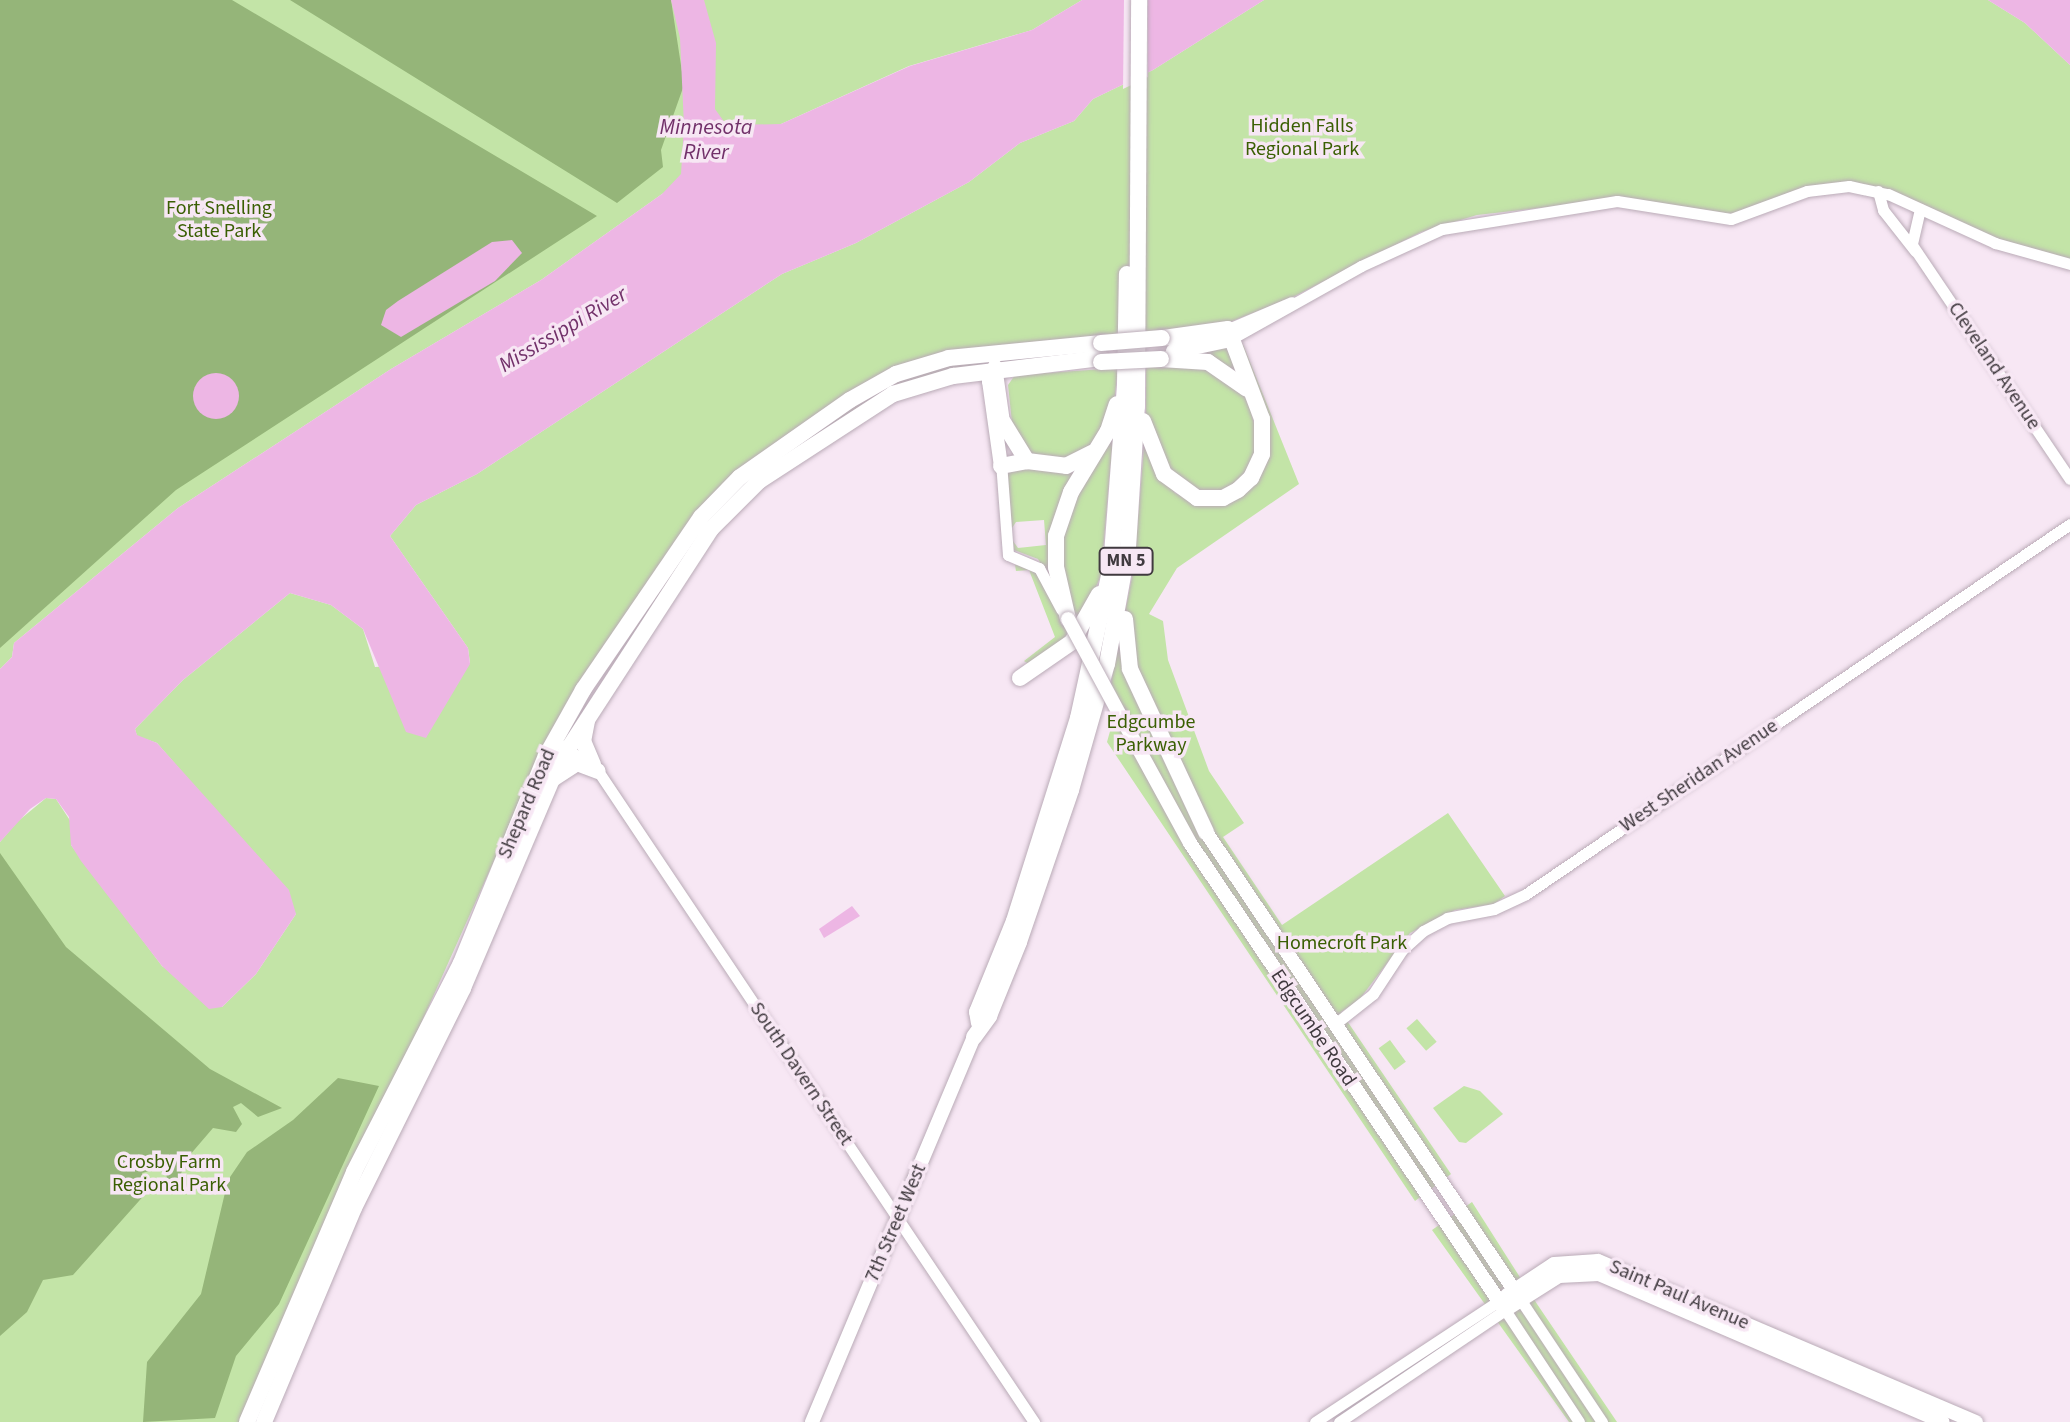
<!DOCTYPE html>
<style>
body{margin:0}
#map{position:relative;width:2070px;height:1422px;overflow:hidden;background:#f7e7f4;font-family:"Source Sans 3",sans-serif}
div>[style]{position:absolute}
.green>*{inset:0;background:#c3e4a7;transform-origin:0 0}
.forest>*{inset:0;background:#95b579}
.water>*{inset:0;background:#edb6e4}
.round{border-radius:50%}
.pier>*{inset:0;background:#f7e7f4}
.roads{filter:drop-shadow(0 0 2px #baabb7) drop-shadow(0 0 2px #baabb7)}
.minor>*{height:11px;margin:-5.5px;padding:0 5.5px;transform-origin:5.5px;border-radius:5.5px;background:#fff}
.major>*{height:14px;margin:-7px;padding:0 7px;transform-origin:7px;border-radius:7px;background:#fff}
.highway>*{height:16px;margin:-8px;padding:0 8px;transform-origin:8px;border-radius:8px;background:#fff}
.bridges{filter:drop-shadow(0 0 2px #baabb7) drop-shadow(0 0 2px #baabb7)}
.major-bridge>*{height:14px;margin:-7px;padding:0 7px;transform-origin:7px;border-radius:7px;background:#fff}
.highway-bridge>*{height:16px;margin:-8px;padding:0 8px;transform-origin:8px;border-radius:8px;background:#fff}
span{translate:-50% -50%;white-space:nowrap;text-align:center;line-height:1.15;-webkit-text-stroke:7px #f7e7f4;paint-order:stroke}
.shield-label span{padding:2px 6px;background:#f7e7f4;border:2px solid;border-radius:6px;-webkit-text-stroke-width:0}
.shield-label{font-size:18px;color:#403a3f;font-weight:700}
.park-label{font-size:20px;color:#3a5f03}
.street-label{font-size:20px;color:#403a3f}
.water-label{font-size:22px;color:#72316a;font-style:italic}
</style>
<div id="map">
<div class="green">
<div style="clip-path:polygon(0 0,1082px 0,1032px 30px,909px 66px,781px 124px,662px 194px,541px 280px,391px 369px,178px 508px,14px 643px,12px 657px,0 669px)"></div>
<div style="clip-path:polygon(1264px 0,1988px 0,2025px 23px,2070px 65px,2070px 261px,1975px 232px,1851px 184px,1738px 215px,1626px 198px,1477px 215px,1421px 232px,1289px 299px,1222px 325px,947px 354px,750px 463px,551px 734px,242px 1422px,0 1422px,0 842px,17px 822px,46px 798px,56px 799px,71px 822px,71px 845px,162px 966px,222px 1007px,256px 974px,296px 914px,263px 865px,157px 743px,137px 736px,135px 729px,183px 680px,290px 593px,331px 605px,363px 629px,375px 667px,470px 663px,468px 648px,390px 536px,416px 505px,477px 474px,782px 274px,856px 243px,969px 182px,1020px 143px,1074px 121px,1093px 99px,1153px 70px)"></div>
<div style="clip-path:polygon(1242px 342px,1299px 484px,1177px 568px,1149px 614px,1163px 621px,1168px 660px,1209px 771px,1244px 823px,1223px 837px,1282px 925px,1448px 813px,1505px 896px,1494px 904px,1455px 910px,1410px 933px,1359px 1000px,1341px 1012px,1451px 1174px,1415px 1201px,1107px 742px,1119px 699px,1111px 683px,1134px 567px,1144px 447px,1175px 493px,1213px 504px,1266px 454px)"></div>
<div style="clip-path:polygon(1227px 346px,1241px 374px,1202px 357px,1201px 353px)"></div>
<div style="clip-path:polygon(979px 362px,980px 367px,926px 377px,705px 524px,736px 489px,879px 388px,950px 364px)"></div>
<div style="clip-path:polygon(1197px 364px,1247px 395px,1259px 444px,1238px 487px,1202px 496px,1170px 476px,1146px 418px,1146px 366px)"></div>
<div style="clip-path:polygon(1118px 368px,1114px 403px,1100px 436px,1076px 459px,1035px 458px,1013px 432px,1008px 385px,1015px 375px)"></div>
<div style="clip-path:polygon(1114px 426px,1101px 575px,1080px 626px,1065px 594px,1062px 525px)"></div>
<div style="clip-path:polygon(1075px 467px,1078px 472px,1053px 584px,1038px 559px,1014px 550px,1013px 541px,1018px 548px,1046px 545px,1044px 520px,1016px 522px,1012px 528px,1007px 470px)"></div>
<div style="clip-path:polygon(1015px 565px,1033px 566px,1072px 636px,1030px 665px,1024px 661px,1055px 637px,1029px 570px,1016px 571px)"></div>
<div style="left:1417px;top:1019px;width:30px;height:14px;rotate:49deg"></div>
<div style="left:1390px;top:1040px;width:27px;height:14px;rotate:54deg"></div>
<div style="clip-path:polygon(1464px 1086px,1480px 1091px,1503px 1114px,1466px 1143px,1459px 1142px,1433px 1108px)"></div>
<div style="clip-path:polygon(1472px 1202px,1537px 1304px,1617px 1422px,1569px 1422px,1432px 1230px)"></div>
</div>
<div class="forest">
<div style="clip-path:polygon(0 0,232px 0,597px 216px,176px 490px,0 648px)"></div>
<div style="clip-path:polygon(290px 0,671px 0,684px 85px,661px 150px,663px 167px,617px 203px)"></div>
<div style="clip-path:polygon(0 853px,66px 947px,210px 1069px,282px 1108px,258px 1117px,241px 1103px,233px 1107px,242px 1124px,236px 1132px,213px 1128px,189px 1156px,178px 1180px,169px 1185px,164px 1167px,142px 1173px,147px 1192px,73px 1275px,43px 1280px,27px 1312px,0 1336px)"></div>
<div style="clip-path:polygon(338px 1078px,379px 1086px,279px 1304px,236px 1356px,215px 1418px,143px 1422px,147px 1362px,201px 1294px,228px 1180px,247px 1152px,293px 1120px)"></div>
</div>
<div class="water">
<div style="clip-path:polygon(671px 0,704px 0,716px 43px,715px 109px,725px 123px,735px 125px,781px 124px,910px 66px,1032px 30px,1082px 0,1264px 0,1153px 70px,1093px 99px,1074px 121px,1020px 143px,969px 182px,856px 243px,782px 274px,477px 474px,416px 505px,390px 536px,468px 648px,470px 664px,426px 738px,406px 732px,363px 629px,331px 605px,290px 593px,183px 680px,135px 729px,137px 735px,157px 743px,289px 890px,296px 914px,256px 974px,222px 1007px,209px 1009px,162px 966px,81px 861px,71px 845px,69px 817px,56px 799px,46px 798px,30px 809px,0 842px,0 669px,12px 657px,14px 643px,178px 508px,391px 369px,541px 280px,662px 194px,681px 174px,684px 126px,680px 38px)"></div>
<div style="clip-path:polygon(1988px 0,2070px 0,2070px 65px,2025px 23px)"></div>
<div style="clip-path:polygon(512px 240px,522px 253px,495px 281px,401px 337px,381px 325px,386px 310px,398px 301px,492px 242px)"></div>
<div class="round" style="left:193px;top:373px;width:46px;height:46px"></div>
<div style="clip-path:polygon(852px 906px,860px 916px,824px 938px,819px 929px)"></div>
</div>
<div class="pier">
<div style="clip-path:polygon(1124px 0,1148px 0,1148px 77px,1123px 89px)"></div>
</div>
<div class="roads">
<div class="minor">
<div style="left:1878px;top:191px;width:20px;rotate:75deg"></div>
<div style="left:1883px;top:210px;width:52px;rotate:52deg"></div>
<div style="left:1920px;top:209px;width:37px;rotate:103deg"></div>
<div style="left:1912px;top:245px;width:282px;rotate:56deg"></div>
<div style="left:1228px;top:329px;width:69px;rotate:-22.9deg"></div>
<div style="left:1231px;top:339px;width:149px;rotate:-29.3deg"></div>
<div style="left:1361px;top:266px;width:89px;rotate:-24.6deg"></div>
<div style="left:1442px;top:229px;width:177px;rotate:-9.1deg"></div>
<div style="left:1617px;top:201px;width:115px;rotate:9deg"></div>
<div style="left:1731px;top:219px;width:81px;rotate:-20.2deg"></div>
<div style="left:1807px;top:191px;width:42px;rotate:-6.8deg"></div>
<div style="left:1849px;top:186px;width:40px;rotate:12deg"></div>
<div style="left:1888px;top:194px;width:118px;rotate:24.6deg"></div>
<div style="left:1995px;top:243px;width:78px;rotate:15.6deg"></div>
<div style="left:1001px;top:462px;width:93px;rotate:85.7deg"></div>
<div style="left:1008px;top:555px;width:34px;rotate:23deg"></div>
<div style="left:1039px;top:568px;width:47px;rotate:61.8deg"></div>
<div style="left:563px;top:746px;width:43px;rotate:35.5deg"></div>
<div style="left:598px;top:771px;width:784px;rotate:56.19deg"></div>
<div style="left:1335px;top:1024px;width:48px;rotate:-38.3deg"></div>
<div style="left:1373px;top:994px;width:53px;rotate:-56.6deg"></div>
<div style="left:1402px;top:950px;width:28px;rotate:-42deg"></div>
<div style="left:1423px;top:931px;width:27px;rotate:-28deg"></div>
<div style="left:1447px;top:918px;width:48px;rotate:-10.8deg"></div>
<div style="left:1494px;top:909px;width:35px;rotate:-25deg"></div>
<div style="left:1526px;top:894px;width:658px;rotate:-34.22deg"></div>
<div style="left:1520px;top:1299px;width:148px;rotate:56.3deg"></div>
<div style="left:1315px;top:1422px;width:222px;rotate:-33.4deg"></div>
<div style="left:1339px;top:1422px;width:200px;rotate:-34deg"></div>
<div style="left:1505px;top:1310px;width:134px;rotate:56.5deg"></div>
</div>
<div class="major">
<div style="left:995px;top:366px;width:57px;rotate:81.9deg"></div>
<div style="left:995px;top:371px;width:12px;rotate:121deg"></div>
<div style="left:989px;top:381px;width:86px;rotate:82deg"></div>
<div style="left:1120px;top:715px;width:146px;rotate:61.3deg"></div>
<div style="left:1190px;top:843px;width:563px;rotate:56deg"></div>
<div style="left:1505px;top:1310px;width:64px;rotate:-32.2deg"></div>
<div style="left:1559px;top:1276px;width:40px;rotate:-2.9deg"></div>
<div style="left:1599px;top:1274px;width:374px;rotate:23.3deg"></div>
<div style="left:1206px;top:832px;width:563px;rotate:56.08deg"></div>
<div style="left:1507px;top:1295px;width:56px;rotate:-33.4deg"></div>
<div style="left:1554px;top:1264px;width:44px;rotate:-3.9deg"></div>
<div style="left:1598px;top:1261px;width:411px;rotate:23.1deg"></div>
<div style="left:812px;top:1422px;width:418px;rotate:-67.2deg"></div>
</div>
<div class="highway">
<div style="left:1174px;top:351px;width:58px;rotate:-11.9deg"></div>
<div style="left:1161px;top:359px;width:47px;rotate:3.7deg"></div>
<div style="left:1208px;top:362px;width:47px;rotate:34.7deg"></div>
<div style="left:1143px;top:421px;width:57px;rotate:68.4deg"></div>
<div style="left:1164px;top:474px;width:41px;rotate:36deg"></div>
<div style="left:1197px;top:498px;width:26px"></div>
<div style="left:1223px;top:498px;width:17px;rotate:-28deg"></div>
<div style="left:1238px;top:490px;width:18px;rotate:-43deg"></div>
<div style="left:1251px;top:478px;width:26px;rotate:-65deg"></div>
<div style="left:1262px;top:454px;width:35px;rotate:-90deg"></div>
<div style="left:1262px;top:419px;width:96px;rotate:-110.7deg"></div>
<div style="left:1228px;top:329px;width:67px;rotate:172.2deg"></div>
<div style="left:1003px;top:422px;width:46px;rotate:58.4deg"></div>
<div style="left:1001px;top:466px;width:26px;rotate:-11deg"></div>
<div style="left:1027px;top:461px;width:39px;rotate:7deg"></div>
<div style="left:1066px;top:466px;width:29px;rotate:-27deg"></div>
<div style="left:1068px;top:619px;width:53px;rotate:-103deg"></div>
<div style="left:1056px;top:567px;width:31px;rotate:-90deg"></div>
<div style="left:1056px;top:536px;width:46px;rotate:-71.2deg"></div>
<div style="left:1071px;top:492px;width:71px;rotate:-58.8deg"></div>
<div style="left:1108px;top:431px;width:28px;rotate:-72deg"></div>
<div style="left:1125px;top:619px;width:50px;rotate:84.3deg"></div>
<div style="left:1130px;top:669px;width:180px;rotate:65deg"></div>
<div style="left:1020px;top:678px;width:63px;rotate:-34.7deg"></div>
<div style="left:1072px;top:642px;width:55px;rotate:-60.6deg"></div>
<div style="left:587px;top:721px;width:20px;rotate:101deg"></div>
<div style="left:583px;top:741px;width:26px;rotate:67deg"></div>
<div style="left:554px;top:778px;width:27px;rotate:-33deg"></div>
<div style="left:577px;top:763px;width:22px;rotate:21deg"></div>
<div style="left:979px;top:1023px;width:11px;rotate:-100deg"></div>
<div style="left:977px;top:1012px;width:98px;rotate:-67.9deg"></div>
<div style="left:1014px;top:921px;width:213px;rotate:-72.5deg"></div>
<div style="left:1078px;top:718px;width:155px;rotate:-77.7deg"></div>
<div style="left:1111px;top:567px;width:184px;rotate:-85.6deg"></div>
<div style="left:1125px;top:384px;width:110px;rotate:-89deg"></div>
<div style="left:974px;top:1037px;width:26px;rotate:-54deg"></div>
<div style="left:989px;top:1016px;width:80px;rotate:-67.9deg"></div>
<div style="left:1019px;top:942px;width:161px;rotate:-71.1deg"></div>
<div style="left:1071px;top:790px;width:131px;rotate:-74.1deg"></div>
<div style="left:1107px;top:664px;width:118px;rotate:-79.7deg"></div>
<div style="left:1128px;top:548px;width:142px;rotate:-86.4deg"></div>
<div style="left:1137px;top:406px;width:406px;rotate:-89.7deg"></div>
<div style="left:247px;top:1422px;width:272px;rotate:-66.8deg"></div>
<div style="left:354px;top:1172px;width:235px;rotate:-62.9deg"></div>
<div style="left:461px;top:963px;width:224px;rotate:-67.7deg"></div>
<div style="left:546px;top:756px;width:76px;rotate:-60.7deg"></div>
<div style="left:583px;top:690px;width:209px;rotate:-55.7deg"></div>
<div style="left:701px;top:517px;width:56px;rotate:-45.7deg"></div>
<div style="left:740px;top:477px;width:134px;rotate:-35deg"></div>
<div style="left:850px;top:400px;width:53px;rotate:-29.5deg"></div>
<div style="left:896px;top:374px;width:55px;rotate:-16.8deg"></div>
<div style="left:949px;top:358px;width:153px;rotate:-5.6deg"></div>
<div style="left:264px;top:1422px;width:232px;rotate:-67.2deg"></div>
<div style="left:354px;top:1208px;width:246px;rotate:-63.6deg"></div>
<div style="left:463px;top:988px;width:245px;rotate:-66.9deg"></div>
<div style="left:559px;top:763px;width:279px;rotate:-57deg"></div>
<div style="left:711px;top:529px;width:68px;rotate:-45deg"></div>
<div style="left:759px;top:481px;width:160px;rotate:-33deg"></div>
<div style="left:893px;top:394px;width:63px;rotate:-16.7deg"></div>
<div style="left:953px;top:376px;width:149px;rotate:-6.9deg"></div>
</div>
</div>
<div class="bridges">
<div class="major-bridge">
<div style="left:1068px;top:619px;width:109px;rotate:61.6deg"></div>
</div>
<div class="highway-bridge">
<div style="left:1101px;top:343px;width:61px;rotate:-4.7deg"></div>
<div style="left:1101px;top:362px;width:60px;rotate:-2.9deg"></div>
</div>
</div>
<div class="shield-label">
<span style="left:1126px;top:561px">MN 5</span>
</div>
<div class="park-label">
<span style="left:1302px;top:138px">Hidden Falls<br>Regional Park</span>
<span style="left:219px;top:220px">Fort Snelling<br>State Park</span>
<span style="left:1151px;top:734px">Edgcumbe<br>Parkway</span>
<span style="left:1342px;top:943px">Homecroft Park</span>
<span style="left:169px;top:1174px">Crosby Farm<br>Regional Park</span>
</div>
<div class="street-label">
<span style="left:1994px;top:366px;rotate:56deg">Cleveland Avenue</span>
<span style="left:1699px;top:776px;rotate:-34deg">West Sheridan Avenue</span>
<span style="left:527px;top:804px;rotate:-67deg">Shepard Road</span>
<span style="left:1313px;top:1028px;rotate:56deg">Edgcumbe Road</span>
<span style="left:801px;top:1074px;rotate:56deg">South Davern Street</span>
<span style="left:896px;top:1223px;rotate:-67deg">7th Street West</span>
<span style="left:1679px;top:1295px;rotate:23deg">Saint Paul Avenue</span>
</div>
<div class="water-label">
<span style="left:706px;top:140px">Minnesota<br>River</span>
<span style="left:563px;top:330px;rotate:-31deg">Mississippi River</span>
</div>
</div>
